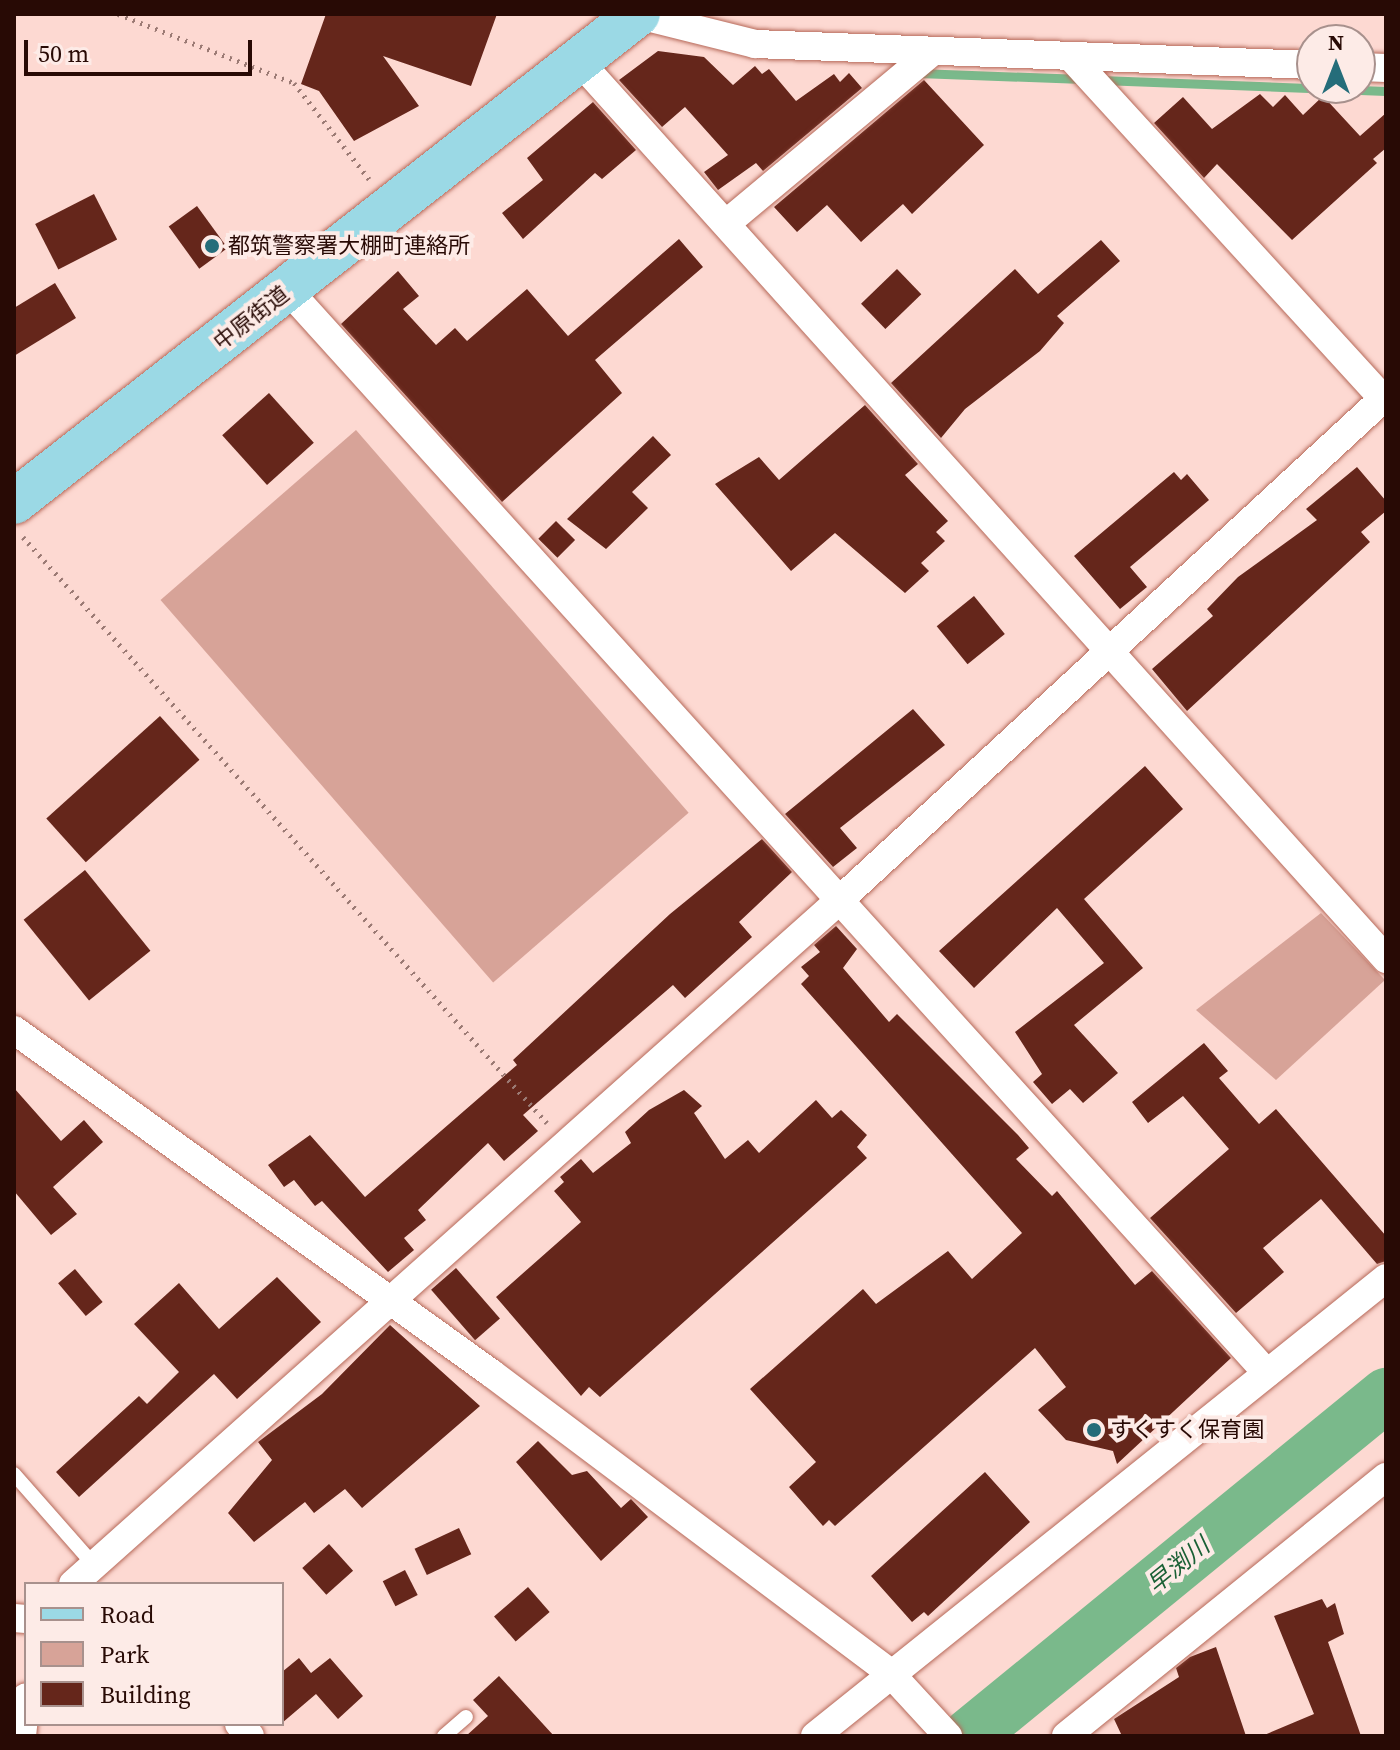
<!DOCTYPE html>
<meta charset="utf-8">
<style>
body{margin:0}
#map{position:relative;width:1400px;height:1750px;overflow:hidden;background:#fdd9d2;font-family:"Source Serif 4","Noto Sans JP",serif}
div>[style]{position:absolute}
.green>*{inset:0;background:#d7a398;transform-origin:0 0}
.stream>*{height:9px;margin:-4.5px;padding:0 4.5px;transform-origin:4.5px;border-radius:4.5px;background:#7ab98b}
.river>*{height:54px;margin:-27px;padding:0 27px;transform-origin:27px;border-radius:27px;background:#7ab98b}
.building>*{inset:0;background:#65261b;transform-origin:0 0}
.path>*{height:5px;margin-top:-2.5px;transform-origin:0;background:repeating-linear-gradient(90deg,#9b7a74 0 2px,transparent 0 8px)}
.roads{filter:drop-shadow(0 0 2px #b66959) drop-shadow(0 0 2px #b66959)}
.service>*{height:14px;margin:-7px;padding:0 7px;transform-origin:7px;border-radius:7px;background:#fff}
.minor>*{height:28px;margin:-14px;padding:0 14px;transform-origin:14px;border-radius:14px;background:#fff}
.primary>*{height:44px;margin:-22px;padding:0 22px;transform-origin:22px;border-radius:22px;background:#9bd9e5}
.dots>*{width:22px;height:22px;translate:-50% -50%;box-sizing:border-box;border:4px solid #fdebe7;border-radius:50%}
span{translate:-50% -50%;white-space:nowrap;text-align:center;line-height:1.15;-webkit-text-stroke:8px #fdebe7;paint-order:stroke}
.poi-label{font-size:22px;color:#280a05}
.left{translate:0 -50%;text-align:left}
.street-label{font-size:22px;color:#280a05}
.water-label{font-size:24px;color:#1a6035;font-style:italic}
.frame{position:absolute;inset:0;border:16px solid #280a05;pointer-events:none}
.legend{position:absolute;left:24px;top:1582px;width:260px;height:144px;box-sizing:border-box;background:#fdebe7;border:2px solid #a8918d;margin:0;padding:10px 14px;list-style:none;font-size:24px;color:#280a05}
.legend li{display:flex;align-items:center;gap:16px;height:40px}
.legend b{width:40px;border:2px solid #a8918d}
.north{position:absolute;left:1296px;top:24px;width:80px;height:80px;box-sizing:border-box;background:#fdebe7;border:2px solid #a8918d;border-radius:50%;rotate:0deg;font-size:22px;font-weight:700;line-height:32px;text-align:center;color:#280a05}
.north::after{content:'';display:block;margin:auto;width:28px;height:36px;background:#256d7a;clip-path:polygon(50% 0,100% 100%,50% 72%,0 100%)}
.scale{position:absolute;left:24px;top:40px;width:228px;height:36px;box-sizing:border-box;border:4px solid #280a05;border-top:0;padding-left:10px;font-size:24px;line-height:28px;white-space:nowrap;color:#280a05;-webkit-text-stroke:6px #fdebe7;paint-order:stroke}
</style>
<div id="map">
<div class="green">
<div style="left:356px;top:430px;width:507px;height:259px;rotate:49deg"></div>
<div style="clip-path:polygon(1321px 913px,1385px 980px,1276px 1080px,1196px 1010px)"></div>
</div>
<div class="stream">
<div style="left:918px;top:73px;width:165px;rotate:2.1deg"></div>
<div style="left:1101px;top:80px;width:285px;rotate:2.2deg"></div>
</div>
<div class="river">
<div style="left:969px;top:1736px;width:539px;rotate:-39.27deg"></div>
</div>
<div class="building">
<div style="clip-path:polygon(326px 14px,497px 14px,471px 86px,383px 56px,419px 106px,354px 141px,319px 91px,301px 84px)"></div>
<div style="clip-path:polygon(658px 51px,704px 57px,733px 85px,755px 66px,762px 74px,769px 69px,796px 101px,834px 74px,840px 82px,849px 73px,862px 88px,763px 171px,756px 163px,718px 190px,704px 172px,728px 155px,685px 107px,662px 127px,619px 80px)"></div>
<div style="clip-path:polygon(924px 80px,984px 145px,912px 214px,903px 204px,861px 242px,827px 205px,797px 232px,774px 207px)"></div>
<div style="clip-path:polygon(1260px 94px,1273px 107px,1285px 95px,1303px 115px,1323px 96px,1360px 136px,1386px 113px,1386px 148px,1373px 159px,1377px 163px,1292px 240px,1217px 164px,1204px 178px,1154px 123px,1183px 97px,1212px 129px)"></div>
<div style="clip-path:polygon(593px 102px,636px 150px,602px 179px,595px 173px,523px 239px,502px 213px,543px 180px,527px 158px)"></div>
<div style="left:94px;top:194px;width:51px;height:66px;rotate:63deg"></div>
<div style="left:197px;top:206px;width:52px;height:35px;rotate:54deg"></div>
<div style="clip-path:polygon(679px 239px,703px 267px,595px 360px,622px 393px,502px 502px,341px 324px,398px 271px,419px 296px,403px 309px,436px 345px,455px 328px,467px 341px,527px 289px,568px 336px)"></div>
<div style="clip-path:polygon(1101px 240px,1120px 261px,1057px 316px,1064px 323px,1040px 351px,965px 409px,941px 438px,891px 383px,1015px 269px,1038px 294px)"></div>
<div style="left:897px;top:269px;width:35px;height:50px;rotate:46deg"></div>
<div style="clip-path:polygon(55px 283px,76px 318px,14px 356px,14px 308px)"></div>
<div style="left:269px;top:393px;width:67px;height:63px;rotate:48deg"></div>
<div style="clip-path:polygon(865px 405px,918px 464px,905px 475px,948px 521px,936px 532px,945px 541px,921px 563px,929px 571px,905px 593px,835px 533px,791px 571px,715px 484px,759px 457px,779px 480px)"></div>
<div style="clip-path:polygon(653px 436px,671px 455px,632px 492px,648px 508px,606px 549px,567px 519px)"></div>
<div style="clip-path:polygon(1357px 467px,1386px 501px,1386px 511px,1361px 532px,1370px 542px,1187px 711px,1152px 669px,1213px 616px,1207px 609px,1238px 577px,1317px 520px,1306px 509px)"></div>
<div style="clip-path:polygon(1174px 472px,1181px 480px,1187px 474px,1209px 500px,1130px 567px,1147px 587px,1120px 609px,1074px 556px)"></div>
<div style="left:556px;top:521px;width:27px;height:25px;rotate:45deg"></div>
<div style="left:974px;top:596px;width:49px;height:48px;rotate:51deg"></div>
<div style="clip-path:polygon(913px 709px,945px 745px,840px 828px,857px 848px,833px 867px,785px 814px)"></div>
<div style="left:160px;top:716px;width:59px;height:153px;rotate:48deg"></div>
<div style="clip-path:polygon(1145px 766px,1183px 809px,1084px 899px,1143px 968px,1074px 1025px,1118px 1073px,1083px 1103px,1070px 1089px,1052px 1104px,1033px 1082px,1042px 1074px,1015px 1032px,1104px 963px,1057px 908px,974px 988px,939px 951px)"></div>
<div style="clip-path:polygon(762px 839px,792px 872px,739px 922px,752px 937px,685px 998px,673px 985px,523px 1115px,538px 1131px,504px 1161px,488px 1143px,418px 1210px,426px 1220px,404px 1238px,414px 1250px,388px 1272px,322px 1201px,315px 1206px,294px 1180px,284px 1187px,268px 1165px,310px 1135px,365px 1197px,517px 1065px,513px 1060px,670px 914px)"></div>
<div style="left:85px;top:870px;width:104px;height:79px;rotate:51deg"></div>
<div style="clip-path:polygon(836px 926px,857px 949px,843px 968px,889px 1022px,897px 1014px,1018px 1135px,1029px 1148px,1016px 1159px,1052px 1196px,1057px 1191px,1135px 1285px,1152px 1271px,1231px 1358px,1117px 1464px,1113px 1451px,1066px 1440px,1038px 1410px,1066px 1387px,1035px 1348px,835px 1526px,829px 1520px,823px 1526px,789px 1487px,816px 1462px,750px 1389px,863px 1289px,876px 1304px,948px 1251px,972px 1279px,1022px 1233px,801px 984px,809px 976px,801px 967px,820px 952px,814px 945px)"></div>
<div style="clip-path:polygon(1204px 1043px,1228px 1071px,1219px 1078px,1259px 1124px,1276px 1109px,1386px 1236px,1386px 1261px,1377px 1264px,1321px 1199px,1263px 1248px,1284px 1272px,1236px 1313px,1150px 1218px,1229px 1149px,1183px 1096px,1148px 1123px,1132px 1102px)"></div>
<div style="clip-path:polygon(14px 1088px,61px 1141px,84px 1120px,103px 1142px,53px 1187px,77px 1214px,51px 1235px,14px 1191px)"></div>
<div style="clip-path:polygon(684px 1090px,702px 1106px,694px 1113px,725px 1159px,748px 1140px,759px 1153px,816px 1100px,832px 1118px,841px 1110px,867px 1135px,857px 1147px,867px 1158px,600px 1397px,589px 1387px,581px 1396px,496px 1297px,581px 1222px,554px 1191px,564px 1182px,560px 1177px,581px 1159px,593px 1173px,631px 1143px,625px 1132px,649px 1110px)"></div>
<div style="left:456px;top:1268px;width:67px;height:33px;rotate:49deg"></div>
<div style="left:75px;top:1269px;width:43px;height:22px;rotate:50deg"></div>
<div style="clip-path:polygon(277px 1277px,321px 1322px,237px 1399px,214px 1374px,79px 1497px,56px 1472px,139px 1396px,147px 1404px,179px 1372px,134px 1324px,179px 1283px,219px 1329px)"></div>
<div style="clip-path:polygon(390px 1325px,480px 1406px,362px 1508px,345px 1489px,314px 1513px,305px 1502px,254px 1542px,228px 1513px,272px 1460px,258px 1442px,322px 1394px)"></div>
<div style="clip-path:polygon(538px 1441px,572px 1475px,587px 1471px,621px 1508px,631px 1499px,648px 1517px,601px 1561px,516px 1462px)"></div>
<div style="clip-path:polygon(985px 1472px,1030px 1522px,928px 1616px,924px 1612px,912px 1622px,871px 1576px)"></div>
<div style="left:459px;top:1528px;width:29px;height:49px;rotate:65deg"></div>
<div style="left:329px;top:1544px;width:36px;height:36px;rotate:48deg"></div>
<div style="left:405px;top:1570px;width:28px;height:25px;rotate:63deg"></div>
<div style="left:528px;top:1587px;width:33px;height:45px;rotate:49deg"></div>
<div style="clip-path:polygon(1322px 1599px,1327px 1608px,1335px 1603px,1344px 1634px,1328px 1642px,1361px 1736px,1262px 1736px,1314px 1714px,1274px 1616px)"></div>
<div style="clip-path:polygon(1216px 1647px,1246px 1736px,1122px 1736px,1114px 1719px,1179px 1677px,1176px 1668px,1190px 1657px)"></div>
<div style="clip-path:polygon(299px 1658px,311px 1673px,330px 1658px,363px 1696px,338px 1719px,316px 1694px,282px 1723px,282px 1672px)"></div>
<div style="clip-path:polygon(499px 1676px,554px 1736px,466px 1736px,488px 1716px,473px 1700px)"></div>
</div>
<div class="path">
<div style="left:118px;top:14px;width:189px;rotate:21.4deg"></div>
<div style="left:294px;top:83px;width:122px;rotate:52deg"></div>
<div style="left:23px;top:537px;width:786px;rotate:48.2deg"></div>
</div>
<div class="roads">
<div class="service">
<div style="left:14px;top:1474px;width:121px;rotate:48.7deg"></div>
<div style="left:444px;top:1736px;width:29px;rotate:-41deg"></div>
</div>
<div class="minor">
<div style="left:635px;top:14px;width:124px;rotate:14deg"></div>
<div style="left:755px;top:44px;width:557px;rotate:2.16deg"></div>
<div style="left:1071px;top:57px;width:467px;rotate:47.6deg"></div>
<div style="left:578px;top:60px;width:1209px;rotate:48.05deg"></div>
<div style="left:1360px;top:67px;width:26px;rotate:2deg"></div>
<div style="left:728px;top:222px;width:267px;rotate:-39.8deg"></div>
<div style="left:288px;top:290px;width:1460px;rotate:47.89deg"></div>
<div style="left:14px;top:1030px;width:588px;rotate:35.72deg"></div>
<div style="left:491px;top:1373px;width:499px;rotate:36.9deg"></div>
<div style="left:890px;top:1673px;width:86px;rotate:47.4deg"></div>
<div style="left:73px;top:1584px;width:1032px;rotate:-41.74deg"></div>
<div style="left:843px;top:897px;width:739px;rotate:-42.7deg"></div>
<div style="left:14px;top:1618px;width:12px;rotate:5deg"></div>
<div style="left:239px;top:1724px;width:16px;rotate:47deg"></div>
<div style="left:22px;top:1736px;width:39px;rotate:-84deg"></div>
<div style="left:815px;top:1736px;width:732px;rotate:-38.73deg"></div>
<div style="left:1066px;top:1736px;width:412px;rotate:-39deg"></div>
</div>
<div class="primary">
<div style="left:14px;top:502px;width:792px;rotate:-38.03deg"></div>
</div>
</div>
<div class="dots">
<div style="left:212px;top:246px;background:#256d7a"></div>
<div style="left:1094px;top:1430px;background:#256d7a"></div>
</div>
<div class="poi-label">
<span class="left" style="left:228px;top:246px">都筑警察署大棚町連絡所</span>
<span class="left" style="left:1110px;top:1430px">すくすく保育園</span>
</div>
<div class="street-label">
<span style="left:251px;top:318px;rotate:-38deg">中原街道</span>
</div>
<div class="water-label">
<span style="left:1178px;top:1565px;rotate:-39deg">早渕川</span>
</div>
<div class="frame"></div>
<ul class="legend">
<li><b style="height:10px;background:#9bd9e5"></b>Road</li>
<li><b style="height:22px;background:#d7a398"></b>Park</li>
<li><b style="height:22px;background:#65261b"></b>Building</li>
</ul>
<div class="north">N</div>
<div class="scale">50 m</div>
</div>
